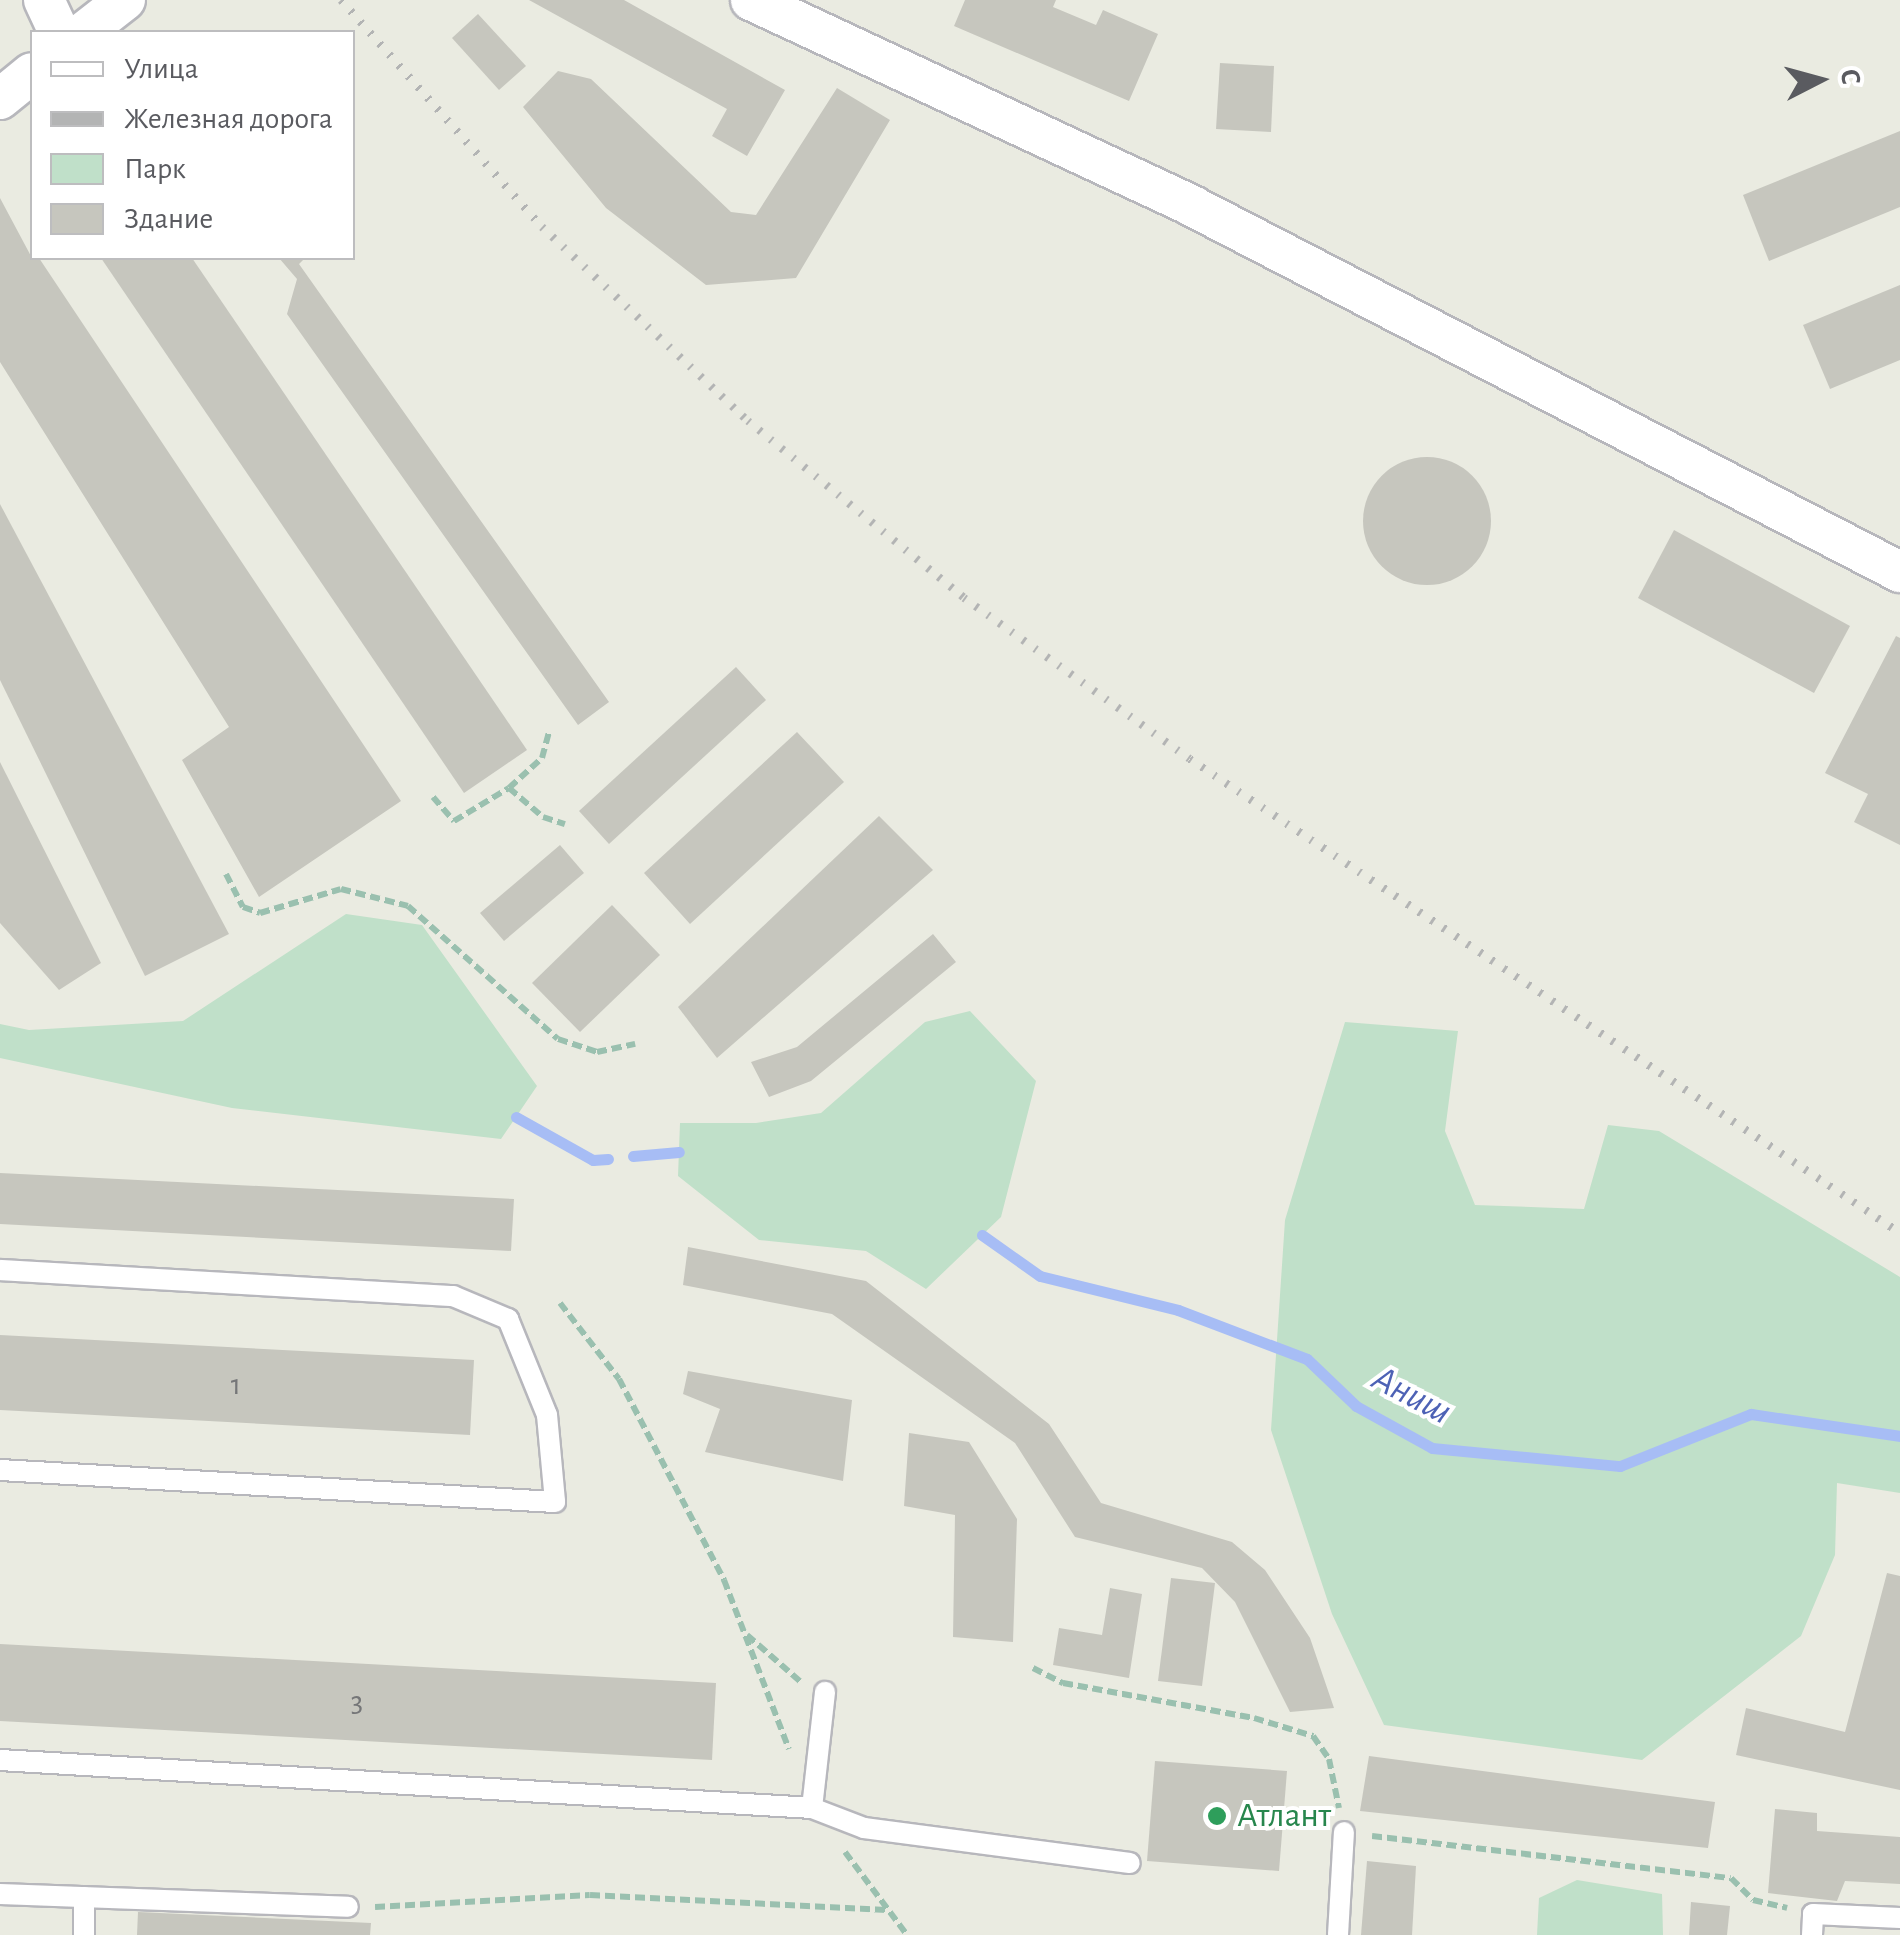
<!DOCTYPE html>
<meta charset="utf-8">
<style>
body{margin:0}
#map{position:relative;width:1900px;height:1935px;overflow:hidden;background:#eaebe1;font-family:"Alegreya Sans",sans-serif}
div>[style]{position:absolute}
.green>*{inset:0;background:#c0e0c9}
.stream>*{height:11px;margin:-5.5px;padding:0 5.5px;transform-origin:5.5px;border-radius:5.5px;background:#a7bdf5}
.building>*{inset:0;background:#c6c6be}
.round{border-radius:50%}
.path>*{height:6px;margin-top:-3px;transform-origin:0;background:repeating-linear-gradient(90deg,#9ac0af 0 10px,transparent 0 15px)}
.roads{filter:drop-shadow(2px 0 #b7b7bc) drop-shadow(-2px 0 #b7b7bc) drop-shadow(0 2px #b7b7bc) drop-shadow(0 -2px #b7b7bc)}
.service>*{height:20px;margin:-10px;padding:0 10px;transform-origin:10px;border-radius:10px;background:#fff}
.minor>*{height:40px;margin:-20px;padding:0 20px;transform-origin:20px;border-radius:20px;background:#fff}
.rail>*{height:8px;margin-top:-4px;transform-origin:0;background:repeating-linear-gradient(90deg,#b3b4b4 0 2.5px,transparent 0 14.5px)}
.dots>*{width:28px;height:28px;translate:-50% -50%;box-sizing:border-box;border:5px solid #fff;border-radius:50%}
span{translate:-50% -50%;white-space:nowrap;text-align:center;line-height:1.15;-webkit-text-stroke:8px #fff;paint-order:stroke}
.number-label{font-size:30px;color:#757678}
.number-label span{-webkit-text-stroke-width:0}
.leisure-label{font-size:35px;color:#27864d}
.left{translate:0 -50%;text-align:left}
.water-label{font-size:38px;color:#4d62b5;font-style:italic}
.legend{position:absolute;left:30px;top:30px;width:325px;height:230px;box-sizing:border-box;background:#fff;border:2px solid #bdbdbf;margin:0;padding:12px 18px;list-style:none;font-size:30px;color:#5a5b60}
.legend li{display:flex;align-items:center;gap:20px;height:50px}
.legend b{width:50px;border:2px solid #bdbdbf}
.north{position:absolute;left:1770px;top:30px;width:100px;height:100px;-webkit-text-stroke:8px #fff;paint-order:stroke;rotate:84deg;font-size:28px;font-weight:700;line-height:40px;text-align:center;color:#5a5b60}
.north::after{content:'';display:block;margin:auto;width:35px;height:45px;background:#5a5b60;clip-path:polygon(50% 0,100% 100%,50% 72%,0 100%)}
</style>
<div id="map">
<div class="green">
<i style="clip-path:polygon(346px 914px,422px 925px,537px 1086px,501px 1139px,232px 1108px,0 1058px,0 1024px,29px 1030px,183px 1021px)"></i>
<i style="clip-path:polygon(970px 1011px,1036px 1081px,1001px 1217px,926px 1289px,866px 1251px,759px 1240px,678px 1176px,680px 1123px,756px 1123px,821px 1113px,925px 1022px)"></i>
<i style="clip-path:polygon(1345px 1022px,1458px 1031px,1445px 1131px,1475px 1205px,1584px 1209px,1608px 1125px,1659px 1131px,1900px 1277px,1900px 1493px,1837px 1483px,1835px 1555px,1801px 1636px,1642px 1760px,1384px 1725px,1332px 1614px,1271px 1430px,1285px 1220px)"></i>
<i style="clip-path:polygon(1577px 1880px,1662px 1894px,1663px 1935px,1537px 1935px,1539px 1898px)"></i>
</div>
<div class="stream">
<i style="left:516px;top:1117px;width:88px;rotate:29.2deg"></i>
<i style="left:593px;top:1160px;width:15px;rotate:-4deg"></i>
<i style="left:633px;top:1156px;width:46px;rotate:-5deg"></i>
<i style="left:982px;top:1235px;width:71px;rotate:35.3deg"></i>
<i style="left:1040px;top:1276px;width:142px;rotate:13.8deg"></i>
<i style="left:1178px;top:1310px;width:138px;rotate:20.8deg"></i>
<i style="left:1307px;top:1359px;width:68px;rotate:43.8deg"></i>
<i style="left:1356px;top:1406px;width:87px;rotate:28.9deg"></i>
<i style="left:1432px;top:1448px;width:189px;rotate:5.5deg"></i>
<i style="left:1620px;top:1466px;width:141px;rotate:-21.7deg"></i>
<i style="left:1751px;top:1414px;width:151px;rotate:8.4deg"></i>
</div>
<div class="building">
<i style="clip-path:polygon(529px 0,624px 0,785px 90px,747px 156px,712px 136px,727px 109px)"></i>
<i style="clip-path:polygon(965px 0,1056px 0,1053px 7px,1096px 25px,1103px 10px,1158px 34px,1129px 101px,954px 26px)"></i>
<i style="clip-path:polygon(478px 14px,526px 66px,499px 90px,452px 38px)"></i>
<i style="clip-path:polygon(1220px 63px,1274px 66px,1271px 132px,1216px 129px)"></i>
<i style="clip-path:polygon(558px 71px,591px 79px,731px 212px,756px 215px,837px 88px,890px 120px,796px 278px,706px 285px,606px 208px,523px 107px)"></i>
<i style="clip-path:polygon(1900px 131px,1900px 207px,1769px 261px,1743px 195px)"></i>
<i style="clip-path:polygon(0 198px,32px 258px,39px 258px,401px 801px,259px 897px,182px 760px,229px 727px,0 362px)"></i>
<i style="clip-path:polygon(101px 258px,192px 258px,527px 750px,464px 793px)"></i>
<i style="clip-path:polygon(279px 258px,305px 258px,299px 264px,609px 702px,578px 725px,287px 314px,297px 279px)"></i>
<i style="clip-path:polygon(1900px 285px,1900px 360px,1830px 389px,1803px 325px)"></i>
<i class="round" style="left:1363px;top:457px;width:128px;height:128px"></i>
<i style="clip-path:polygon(0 504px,229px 934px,145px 976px,0 680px)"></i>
<i style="clip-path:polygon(1674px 530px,1850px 626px,1814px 693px,1638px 598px)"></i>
<i style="clip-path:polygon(1896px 636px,1900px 638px,1900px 845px,1854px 822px,1868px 794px,1825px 773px)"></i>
<i style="clip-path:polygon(736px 667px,766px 700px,609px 844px,579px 811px)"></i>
<i style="clip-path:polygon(797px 732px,844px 782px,690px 924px,644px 873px)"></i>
<i style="clip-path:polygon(0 762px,101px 963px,59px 990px,0 923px)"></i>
<i style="clip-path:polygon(879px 816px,933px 870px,717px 1058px,678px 1007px)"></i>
<i style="clip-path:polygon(560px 845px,584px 873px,504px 941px,480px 913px)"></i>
<i style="clip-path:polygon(612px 905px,660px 955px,580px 1032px,532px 983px)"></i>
<i style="clip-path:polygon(933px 934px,956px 962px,811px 1081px,769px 1097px,751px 1062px,797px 1047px)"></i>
<i style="clip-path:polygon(0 1173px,514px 1199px,511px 1251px,0 1224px)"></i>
<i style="clip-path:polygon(688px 1247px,866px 1281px,1049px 1424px,1101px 1503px,1232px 1542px,1265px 1570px,1310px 1638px,1334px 1708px,1290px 1712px,1235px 1602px,1202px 1568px,1075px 1537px,1015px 1443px,832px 1314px,683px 1285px)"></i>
<i style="clip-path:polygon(0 1335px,474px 1360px,470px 1435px,0 1410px)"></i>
<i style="clip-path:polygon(688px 1371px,852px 1400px,843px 1481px,705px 1452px,720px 1409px,683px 1394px)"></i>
<i style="clip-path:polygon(909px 1433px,969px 1442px,1017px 1519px,1013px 1642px,953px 1637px,955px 1515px,904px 1506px)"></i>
<i style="clip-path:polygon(1887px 1573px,1900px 1576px,1900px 1790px,1736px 1755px,1746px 1708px,1845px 1732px)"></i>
<i style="clip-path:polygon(1171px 1578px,1215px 1583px,1202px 1686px,1158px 1681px)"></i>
<i style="clip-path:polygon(1110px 1588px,1142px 1594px,1129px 1678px,1053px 1665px,1059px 1628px,1102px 1635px)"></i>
<i style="clip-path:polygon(0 1644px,716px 1683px,712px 1760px,0 1721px)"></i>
<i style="clip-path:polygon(1369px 1756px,1715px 1802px,1708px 1848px,1360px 1811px)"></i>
<i style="clip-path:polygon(1155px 1761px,1287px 1771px,1279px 1871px,1147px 1861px)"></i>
<i style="clip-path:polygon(1775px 1809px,1817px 1813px,1817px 1831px,1900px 1837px,1900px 1884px,1845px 1881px,1837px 1901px,1768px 1893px)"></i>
<i style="clip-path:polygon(1367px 1861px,1416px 1866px,1412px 1935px,1361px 1935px)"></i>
<i style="clip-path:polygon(1691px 1902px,1730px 1906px,1727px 1935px,1689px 1935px)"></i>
<i style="clip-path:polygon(138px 1912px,371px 1923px,370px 1935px,137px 1935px)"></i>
</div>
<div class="path">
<i style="left:509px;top:788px;width:45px;rotate:-42.3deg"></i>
<i style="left:542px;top:758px;width:28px;rotate:-75deg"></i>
<i style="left:433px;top:797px;width:32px;rotate:49deg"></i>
<i style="left:454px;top:821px;width:64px;rotate:-31deg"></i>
<i style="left:509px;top:788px;width:45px;rotate:40.5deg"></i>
<i style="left:543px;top:817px;width:23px;rotate:18deg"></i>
<i style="left:226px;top:874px;width:37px;rotate:63deg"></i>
<i style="left:243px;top:907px;width:18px;rotate:19deg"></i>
<i style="left:260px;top:913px;width:84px;rotate:-16.5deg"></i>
<i style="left:341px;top:889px;width:69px;rotate:14.2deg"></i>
<i style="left:408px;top:906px;width:200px;rotate:41.6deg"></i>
<i style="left:558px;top:1039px;width:41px;rotate:18.4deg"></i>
<i style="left:597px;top:1052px;width:39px;rotate:-12deg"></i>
<i style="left:560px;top:1303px;width:96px;rotate:52.2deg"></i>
<i style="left:619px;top:1379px;width:227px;rotate:62.4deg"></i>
<i style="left:724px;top:1580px;width:181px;rotate:69deg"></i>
<i style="left:747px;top:1635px;width:73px;rotate:41.1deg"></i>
<i style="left:1033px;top:1668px;width:34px;rotate:27deg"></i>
<i style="left:1063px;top:1683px;width:194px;rotate:10.4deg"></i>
<i style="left:1254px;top:1718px;width:62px;rotate:17deg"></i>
<i style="left:1313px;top:1736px;width:28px;rotate:55deg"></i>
<i style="left:1329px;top:1759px;width:50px;rotate:78.5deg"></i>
<i style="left:1372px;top:1836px;width:361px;rotate:6.7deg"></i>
<i style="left:1731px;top:1878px;width:31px;rotate:45deg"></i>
<i style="left:1753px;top:1900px;width:35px;rotate:13deg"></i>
<i style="left:845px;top:1852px;width:104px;rotate:53.2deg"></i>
<i style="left:375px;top:1907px;width:215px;rotate:-3.2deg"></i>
<i style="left:590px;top:1895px;width:297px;rotate:2.9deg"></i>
</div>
<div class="roads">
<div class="service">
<i style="left:0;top:1270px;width:454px;rotate:3.3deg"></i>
<i style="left:453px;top:1296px;width:60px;rotate:22.7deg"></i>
<i style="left:508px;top:1319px;width:104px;rotate:67.9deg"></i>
<i style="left:547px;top:1415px;width:87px;rotate:84.7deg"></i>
<i style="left:555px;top:1502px;width:556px;rotate:-176.7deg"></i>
<i style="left:0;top:1760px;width:813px;rotate:3.38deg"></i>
<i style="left:812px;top:1808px;width:56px;rotate:21deg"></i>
<i style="left:864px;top:1828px;width:268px;rotate:7.5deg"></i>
<i style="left:812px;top:1808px;width:117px;rotate:-83.6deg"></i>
<i style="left:0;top:1894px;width:348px;rotate:2.1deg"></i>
<i style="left:84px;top:1935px;width:38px;rotate:-90deg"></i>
<i style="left:1338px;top:1935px;width:103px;rotate:-86.7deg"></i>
<i style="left:1812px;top:1935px;width:21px;rotate:-87deg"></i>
<i style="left:1813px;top:1914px;width:87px;rotate:2.6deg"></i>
</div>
<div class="minor">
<i style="left:44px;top:0;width:35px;rotate:65deg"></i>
<i style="left:751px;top:0;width:487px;rotate:25deg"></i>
<i style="left:1192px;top:206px;width:797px;rotate:27.34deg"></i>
<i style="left:84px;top:32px;width:52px;rotate:-38deg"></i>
<i style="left:0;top:99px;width:41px;rotate:-39.1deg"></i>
</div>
</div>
<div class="rail">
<i style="left:341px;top:0;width:303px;rotate:48.5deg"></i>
<i style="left:542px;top:227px;width:283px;rotate:43.3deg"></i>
<i style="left:748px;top:421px;width:279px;rotate:39.3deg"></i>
<i style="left:964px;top:598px;width:277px;rotate:35.5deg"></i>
<i style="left:1190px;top:759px;width:854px;rotate:33.73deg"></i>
</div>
<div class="dots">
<i style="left:1217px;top:1816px;background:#2e9e5b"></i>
</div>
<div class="number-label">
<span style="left:236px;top:1385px">1</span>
<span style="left:357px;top:1702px">3</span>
</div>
<div class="leisure-label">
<span class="left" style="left:1237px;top:1816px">Атлант</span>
</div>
<div class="water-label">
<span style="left:1411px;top:1396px;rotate:28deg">Аниш</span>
</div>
<ul class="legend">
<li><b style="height:12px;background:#fff"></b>Улица</li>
<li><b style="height:12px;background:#b3b4b4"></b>Железная дорога</li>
<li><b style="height:28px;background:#c0e0c9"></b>Парк</li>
<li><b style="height:28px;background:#c6c6be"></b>Здание</li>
</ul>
<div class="north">С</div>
</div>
